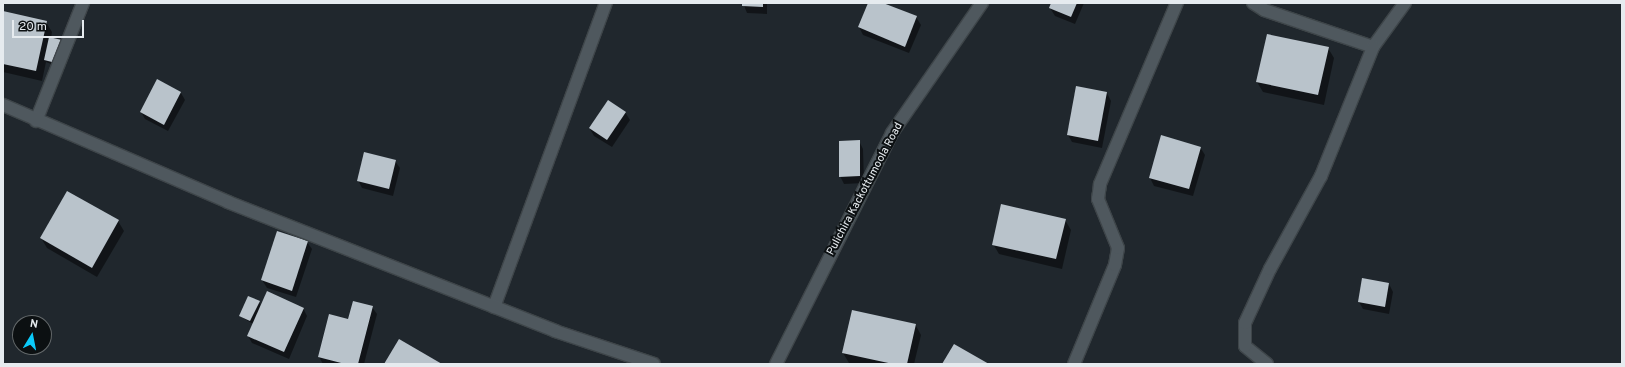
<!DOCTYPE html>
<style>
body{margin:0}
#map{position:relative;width:1625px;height:367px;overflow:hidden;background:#20272d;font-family:Overpass,sans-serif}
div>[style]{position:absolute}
.shadow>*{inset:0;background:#0007}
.building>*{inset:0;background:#b9c3cb}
.roads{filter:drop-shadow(1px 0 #3e4549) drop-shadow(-1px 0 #3e4549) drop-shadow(0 1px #3e4549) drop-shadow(0 -1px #3e4549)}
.street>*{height:12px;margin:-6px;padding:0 6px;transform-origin:6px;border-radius:6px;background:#4f585e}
.secondary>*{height:12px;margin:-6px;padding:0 6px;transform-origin:6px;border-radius:6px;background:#4f585e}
span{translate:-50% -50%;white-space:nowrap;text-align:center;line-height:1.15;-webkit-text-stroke:4px #0c1012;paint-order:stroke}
.street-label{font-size:11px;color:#e6ebef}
.frame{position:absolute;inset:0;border:4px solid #e6ebef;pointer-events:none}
.north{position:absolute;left:12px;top:315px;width:40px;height:40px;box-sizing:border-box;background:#0c1012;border:1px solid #63686a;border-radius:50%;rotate:10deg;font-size:11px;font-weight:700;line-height:16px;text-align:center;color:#e6ebef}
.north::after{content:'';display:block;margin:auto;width:14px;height:18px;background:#0bcafa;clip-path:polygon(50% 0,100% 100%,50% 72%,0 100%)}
.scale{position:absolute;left:12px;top:20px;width:72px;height:18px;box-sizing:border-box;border:2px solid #e6ebef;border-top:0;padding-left:5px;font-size:12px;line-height:14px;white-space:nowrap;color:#e6ebef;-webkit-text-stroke:3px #0c1012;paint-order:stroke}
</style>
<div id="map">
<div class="shadow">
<i style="clip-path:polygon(743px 3px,767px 3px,767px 14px,747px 13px)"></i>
<i style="clip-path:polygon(869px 3px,881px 3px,916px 17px,921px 25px,909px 53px,863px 35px,859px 27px)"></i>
<i style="clip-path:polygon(1052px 3px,1084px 3px,1075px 24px,1055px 16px,1050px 8px)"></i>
<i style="clip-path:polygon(3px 12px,46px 22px,52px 32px,51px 38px,62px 68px,46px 62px,42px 81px,3px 72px)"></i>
<i style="clip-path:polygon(1328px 48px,1334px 58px,1324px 105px,1263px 92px,1257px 82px)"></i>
<i style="clip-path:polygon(157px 81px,181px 93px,185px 100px,168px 131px,145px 119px,141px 112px)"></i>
<i style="clip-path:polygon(1107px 93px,1111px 101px,1102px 148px,1072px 142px,1068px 135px)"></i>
<i style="clip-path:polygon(625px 112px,630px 120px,612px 147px,594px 136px,590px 129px)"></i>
<i style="clip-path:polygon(859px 141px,863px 149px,864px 183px,844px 184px,840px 176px)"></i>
<i style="clip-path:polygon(1200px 147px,1205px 155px,1193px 196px,1154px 186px,1150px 178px)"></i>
<i style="clip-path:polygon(395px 161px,400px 168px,393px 196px,362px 188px,358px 180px)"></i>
<i style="clip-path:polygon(1065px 220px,1071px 230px,1062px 269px,999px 254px,993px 244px)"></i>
<i style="clip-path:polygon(118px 221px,124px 231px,97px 277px,47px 248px,41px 238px)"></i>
<i style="clip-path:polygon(307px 242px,312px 249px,296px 297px,267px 288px,262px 280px)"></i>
<i style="clip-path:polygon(1389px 284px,1393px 292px,1389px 314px,1363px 309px,1359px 302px)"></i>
<i style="clip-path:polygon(259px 302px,261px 306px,303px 308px,307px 316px,289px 359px,252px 343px,248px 336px,253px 324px,240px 316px)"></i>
<i style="clip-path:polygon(372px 307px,377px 314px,364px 364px,323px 364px,319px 357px,349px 320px)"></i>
<i style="clip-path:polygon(915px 324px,921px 335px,914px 364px,855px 364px,849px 363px,843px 353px)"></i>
</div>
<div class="building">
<i style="clip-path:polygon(742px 3px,763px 3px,763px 7px,742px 6px)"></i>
<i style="clip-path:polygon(868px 3px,883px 3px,917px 16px,905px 47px,858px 27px)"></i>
<i style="clip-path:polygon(1051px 3px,1077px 3px,1071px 17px,1049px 8px)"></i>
<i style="clip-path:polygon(3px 11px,47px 21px,36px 71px,3px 64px)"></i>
<i style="clip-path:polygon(1267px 34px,1329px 47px,1318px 95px,1256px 82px)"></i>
<i style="clip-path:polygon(49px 37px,66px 41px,60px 64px,44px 60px)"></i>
<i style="clip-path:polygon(157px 79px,181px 92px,164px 125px,140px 112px)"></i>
<i style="clip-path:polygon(1076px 86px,1107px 92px,1098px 141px,1067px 135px)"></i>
<i style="clip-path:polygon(608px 100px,626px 112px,607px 140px,589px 128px)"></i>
<i style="clip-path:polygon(1161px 135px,1201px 147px,1189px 189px,1149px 178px)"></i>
<i style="clip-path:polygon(860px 140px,860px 176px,839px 177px,839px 141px)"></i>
<i style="clip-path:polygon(364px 152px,396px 160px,389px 189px,357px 181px)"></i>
<i style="clip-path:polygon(67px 191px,119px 220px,92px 268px,40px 238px)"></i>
<i style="clip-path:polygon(1001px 204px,1066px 219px,1056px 259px,992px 245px)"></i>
<i style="clip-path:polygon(277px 231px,308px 241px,292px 291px,261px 280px)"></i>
<i style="clip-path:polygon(1362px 278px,1389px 283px,1385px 307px,1358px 302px)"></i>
<i style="clip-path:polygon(267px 291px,304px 308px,284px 352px,247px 336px)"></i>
<i style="clip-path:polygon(248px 296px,260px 301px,250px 321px,239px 316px)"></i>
<i style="clip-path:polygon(353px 301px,373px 306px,358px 364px,345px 364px,318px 357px,329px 314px,348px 319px)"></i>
<i style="clip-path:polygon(852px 310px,916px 324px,907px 364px,893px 364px,842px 353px)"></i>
<i style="clip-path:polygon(399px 339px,442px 364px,384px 364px)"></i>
<i style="clip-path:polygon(954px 344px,989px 364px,942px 364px)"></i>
</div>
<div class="roads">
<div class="street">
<i style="left:1253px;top:3px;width:13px;rotate:32deg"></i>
<i style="left:1264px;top:10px;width:115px;rotate:18.7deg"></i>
<i style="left:1373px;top:47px;width:54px;rotate:-54deg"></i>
<i style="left:36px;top:121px;width:127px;rotate:-68.3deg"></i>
<i style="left:494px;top:307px;width:324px;rotate:-69.8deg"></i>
<i style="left:1074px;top:364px;width:107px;rotate:-67.5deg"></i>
<i style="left:1115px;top:265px;width:17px;rotate:-80deg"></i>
<i style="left:1118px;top:248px;width:53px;rotate:-112.2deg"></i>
<i style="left:1098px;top:199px;width:15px;rotate:-82deg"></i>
<i style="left:1100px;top:184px;width:197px;rotate:-67deg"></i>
<i style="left:1267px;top:364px;width:28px;rotate:-141deg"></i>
<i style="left:1245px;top:346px;width:23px;rotate:-90deg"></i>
<i style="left:1245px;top:323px;width:60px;rotate:-65.2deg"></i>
<i style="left:1270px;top:269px;width:106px;rotate:-61.3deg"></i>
<i style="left:1321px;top:176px;width:139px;rotate:-68deg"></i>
</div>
<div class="secondary">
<i style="left:3px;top:105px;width:245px;rotate:23.3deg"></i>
<i style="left:228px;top:202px;width:352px;rotate:21.5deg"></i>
<i style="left:555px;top:331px;width:104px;rotate:18.4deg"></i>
<i style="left:776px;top:364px;width:258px;rotate:-63.3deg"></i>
<i style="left:892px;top:133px;width:158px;rotate:-55.3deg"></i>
</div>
</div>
<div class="street-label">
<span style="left:865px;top:189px;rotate:-62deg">Pulichira Kackottumoola Road</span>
</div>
<div class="frame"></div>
<div class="north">N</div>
<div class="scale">20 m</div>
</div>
